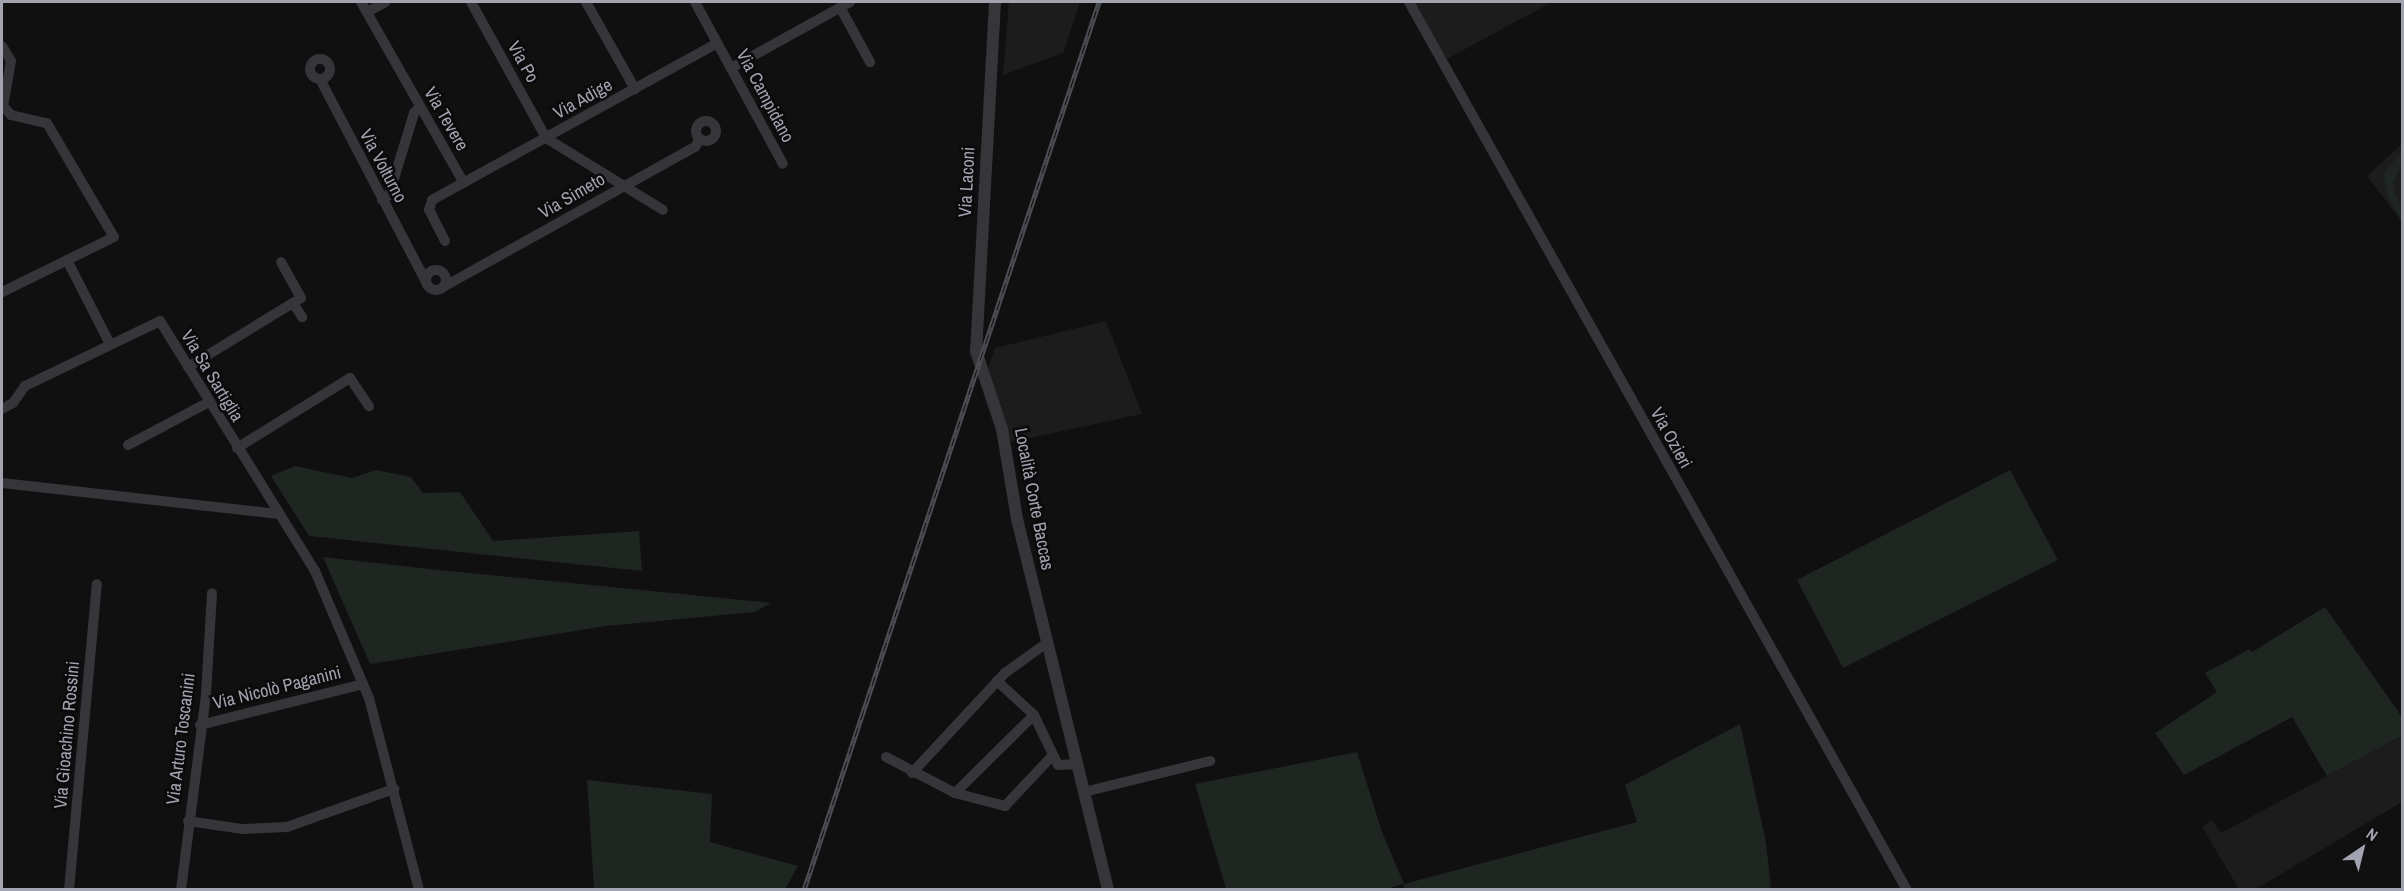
<!DOCTYPE html>
<meta charset="utf-8">
<style>
body{margin:0}
#map{position:relative;width:2404px;height:891px;overflow:hidden;background:#101011;font-family:"Archivo Narrow",sans-serif}
div>[style]{position:absolute}
.built>*{inset:0;background:#1c1c1d}
.green>*{inset:0;background:#1f2521}
.minor>*{height:10px;margin:-5px;padding:0 5px;transform-origin:5px;border-radius:5px;background:#36363a}
.minor>.ring{margin:-5px;padding:0;box-sizing:content-box;background:none;border:10px solid #36363a;border-radius:50%}
.tertiary>*{height:12px;margin:-6px;padding:0 6px;transform-origin:6px;border-radius:6px;background:#36363a}
.rail>*{height:5px;margin-top:-2.5px;transform-origin:0;background:repeating-linear-gradient(90deg,#0b0b0c 0 9px,#4d4e54 0 18px);box-sizing:border-box;border-block:2px solid #4d4e54}
span{translate:-50% -50%;white-space:nowrap;text-align:center;line-height:1.15;-webkit-text-stroke:5px #0b0b0c;paint-order:stroke}
.street-label{font-size:18px;color:#a2a3b0}
.frame{position:absolute;inset:0;border:3px solid #a2a3b0;pointer-events:none}
.north{position:absolute;left:2332px;top:819px;width:60px;height:60px;-webkit-text-stroke:4px #0b0b0c;paint-order:stroke;rotate:35deg;font-size:16px;font-weight:700;line-height:24px;text-align:center;color:#a2a3b0}
.north::after{content:'';display:block;margin:auto;width:21px;height:27px;background:#a2a3b0;clip-path:polygon(50% 0,100% 100%,50% 72%,0 100%)}
</style>
<div id="map">
<div class="built">
<i style="clip-path:polygon(1009px 2px,1080px 2px,1063px 53px,1003px 75px)"></i>
<i style="clip-path:polygon(1412px 2px,1552px 2px,1447px 59px)"></i>
<i style="clip-path:polygon(2402px 144px,2402px 222px,2367px 176px)"></i>
<i style="clip-path:polygon(1106px 321px,1142px 414px,1011px 442px,988px 368px,995px 348px)"></i>
<i style="clip-path:polygon(2402px 736px,2402px 802px,2256px 889px,2239px 889px,2202px 827px,2212px 820px,2221px 833px)"></i>
</div>
<div class="green">
<i style="clip-path:polygon(2402px 152px,2402px 164px,2393px 183px,2395px 196px,2402px 205px,2402px 220px,2388px 198px,2384px 179px,2385px 171px)"></i>
<i style="clip-path:polygon(295px 466px,352px 478px,376px 470px,411px 477px,423px 493px,460px 492px,493px 541px,639px 531px,642px 571px,309px 536px,271px 476px)"></i>
<i style="clip-path:polygon(2010px 470px,2058px 560px,1843px 668px,1797px 580px)"></i>
<i style="clip-path:polygon(323px 557px,430px 569px,771px 603px,755px 612px,606px 626px,370px 664px)"></i>
<i style="clip-path:polygon(2325px 607px,2402px 717px,2402px 736px,2327px 776px,2292px 717px,2184px 775px,2155px 733px,2217px 692px,2205px 673px,2250px 649px,2252px 652px)"></i>
<i style="clip-path:polygon(1740px 724px,1766px 842px,1771px 889px,1405px 890px,1403px 884px,1384px 890px,1226px 889px,1195px 784px,1357px 752px,1382px 832px,1404px 884px,1637px 822px,1625px 785px)"></i>
<i style="clip-path:polygon(587px 780px,712px 794px,710px 842px,798px 866px,785px 889px,594px 889px)"></i>
</div>
<div class="minor">
<i style="left:361px;top:2px;width:208px;rotate:60.4deg"></i>
<i style="left:471px;top:2px;width:155px;rotate:61.1deg"></i>
<i style="left:546px;top:138px;width:137px;rotate:31.6deg"></i>
<i style="left:586px;top:2px;width:100px;rotate:60.6deg"></i>
<i style="left:695px;top:2px;width:184px;rotate:61.5deg"></i>
<i style="left:1409px;top:2px;width:1018px;rotate:60.72deg"></i>
<i style="left:840px;top:7px;width:63px;rotate:61.4deg"></i>
<i style="left:367px;top:12px;width:21px;rotate:-28deg"></i>
<i style="left:2px;top:46px;width:17px;rotate:59deg"></i>
<i style="left:11px;top:61px;width:46px;rotate:100.1deg"></i>
<i style="left:3px;top:106px;width:12px;rotate:48deg"></i>
<i style="left:11px;top:115px;width:37px;rotate:13deg"></i>
<i style="left:47px;top:123px;width:132px;rotate:59.6deg"></i>
<i style="left:114px;top:237px;width:125px;rotate:153.8deg"></i>
<i class="ring" style="left:310px;top:59px;width:10px;height:10px"></i>
<i style="left:731px;top:68px;width:136px;rotate:-29deg"></i>
<i style="left:320px;top:79px;width:229px;rotate:62.4deg"></i>
<i class="ring" style="left:696px;top:121px;width:10px;height:10px"></i>
<i style="left:382px;top:200px;width:9px;rotate:-36deg"></i>
<i style="left:389px;top:195px;width:86px;rotate:-73deg"></i>
<i style="left:414px;top:113px;width:8px;rotate:-45deg"></i>
<i style="left:445px;top:241px;width:35px;rotate:-117deg"></i>
<i style="left:429px;top:210px;width:10px;rotate:-73deg"></i>
<i style="left:432px;top:200px;width:325px;rotate:-28.8deg"></i>
<i style="left:67px;top:260px;width:94px;rotate:62.9deg"></i>
<i class="ring" style="left:426px;top:270px;width:10px;height:10px"></i>
<i style="left:445px;top:286px;width:286px;rotate:-29.1deg"></i>
<i style="left:695px;top:147px;width:9px;rotate:-58deg"></i>
<i style="left:293px;top:303px;width:17px;rotate:57deg"></i>
<i style="left:188px;top:367px;width:132px;rotate:-31.4deg"></i>
<i style="left:301px;top:298px;width:41px;rotate:-119.1deg"></i>
<i style="left:2px;top:409px;width:13px;rotate:-29deg"></i>
<i style="left:13px;top:403px;width:21px;rotate:-55deg"></i>
<i style="left:25px;top:386px;width:150px;rotate:-25.7deg"></i>
<i style="left:160px;top:321px;width:294px;rotate:58.2deg"></i>
<i style="left:315px;top:571px;width:138px;rotate:67deg"></i>
<i style="left:369px;top:698px;width:198px;rotate:75.4deg"></i>
<i style="left:128px;top:445px;width:92px;rotate:-28deg"></i>
<i style="left:237px;top:448px;width:133px;rotate:-31.8deg"></i>
<i style="left:350px;top:378px;width:34px;rotate:56deg"></i>
<i style="left:2px;top:483px;width:277px;rotate:6.4deg"></i>
<i style="left:997px;top:681px;width:50px;rotate:42.6deg"></i>
<i style="left:1034px;top:715px;width:55px;rotate:64.4deg"></i>
<i style="left:1058px;top:765px;width:19px;rotate:-3deg"></i>
<i style="left:200px;top:725px;width:168px;rotate:-14.1deg"></i>
<i style="left:886px;top:757px;width:78px;rotate:27.6deg"></i>
<i style="left:955px;top:793px;width:52px;rotate:14.6deg"></i>
<i style="left:1005px;top:806px;width:70px;rotate:-46.7deg"></i>
<i style="left:912px;top:773px;width:137px;rotate:-47.1deg"></i>
<i style="left:1005px;top:673px;width:53px;rotate:-35.8deg"></i>
<i style="left:1084px;top:792px;width:130px;rotate:-13.8deg"></i>
<i style="left:955px;top:793px;width:111px;rotate:-44.6deg"></i>
<i style="left:188px;top:821px;width:56px;rotate:8.3deg"></i>
<i style="left:243px;top:829px;width:44px;rotate:-2.6deg"></i>
<i style="left:287px;top:827px;width:114px;rotate:-19.6deg"></i>
<i style="left:69px;top:890px;width:307px;rotate:-84.8deg"></i>
<i style="left:181px;top:890px;width:198px;rotate:-82.7deg"></i>
<i style="left:206px;top:694px;width:101px;rotate:-86.6deg"></i>
</div>
<div class="tertiary">
<i style="left:995px;top:2px;width:350px;rotate:93.1deg"></i>
<i style="left:976px;top:351px;width:82px;rotate:71.6deg"></i>
<i style="left:1002px;top:429px;width:91px;rotate:80.5deg"></i>
<i style="left:1017px;top:519px;width:382px;rotate:76.2deg"></i>
</div>
<div class="rail">
<i style="left:804px;top:890px;width:936px;rotate:-71.62deg"></i>
</div>
<div class="street-label">
<span style="left:523px;top:62px;rotate:61deg">Via Po</span>
<span style="left:765px;top:96px;rotate:62deg">Via Campidano</span>
<span style="left:583px;top:99px;rotate:-29deg">Via Adige</span>
<span style="left:446px;top:119px;rotate:60deg">Via Tevere</span>
<span style="left:383px;top:166px;rotate:62deg">Via Volturno</span>
<span style="left:967px;top:182px;rotate:-87deg">Via Laconi</span>
<span style="left:572px;top:196px;rotate:-30deg">Via Simeto</span>
<span style="left:212px;top:376px;rotate:59deg">Via Sa Sartiglia</span>
<span style="left:1671px;top:438px;rotate:61deg">Via Ozieri</span>
<span style="left:1034px;top:499px;rotate:79deg">Località Corte Baccas</span>
<span style="left:277px;top:688px;rotate:-14deg">Via Nicolò Paganini</span>
<span style="left:67px;top:735px;rotate:-85deg">Via Gioachino Rossini</span>
<span style="left:181px;top:739px;rotate:-83deg">Via Arturo Toscanini</span>
</div>
<div class="frame"></div>
<div class="north">N</div>
</div>
